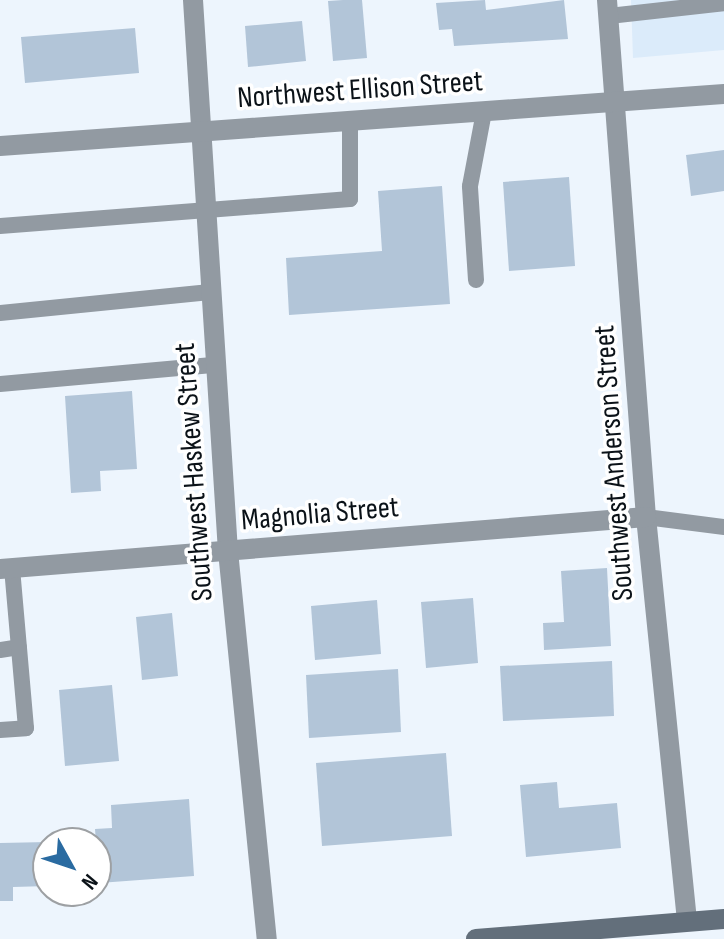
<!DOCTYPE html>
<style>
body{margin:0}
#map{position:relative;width:724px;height:939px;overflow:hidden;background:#edf5fd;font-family:"Sofia Sans Condensed",sans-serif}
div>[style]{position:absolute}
.built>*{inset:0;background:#dbebfa}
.building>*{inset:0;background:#b2c5d8}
.lane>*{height:16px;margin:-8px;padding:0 8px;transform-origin:8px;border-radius:8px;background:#929aa2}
.street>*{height:20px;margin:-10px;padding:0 10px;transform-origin:10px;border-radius:10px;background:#929aa2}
.secondary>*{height:20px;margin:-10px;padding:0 10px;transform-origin:10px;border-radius:10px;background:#636f7b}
span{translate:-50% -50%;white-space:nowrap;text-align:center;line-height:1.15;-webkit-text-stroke:7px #fff;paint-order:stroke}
.street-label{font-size:30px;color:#0b1218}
.north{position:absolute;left:32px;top:827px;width:80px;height:80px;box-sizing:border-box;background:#fff;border:2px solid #9da0a3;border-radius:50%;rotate:130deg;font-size:22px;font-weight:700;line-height:32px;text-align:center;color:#0b1218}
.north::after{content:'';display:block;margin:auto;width:28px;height:36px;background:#2a6ba1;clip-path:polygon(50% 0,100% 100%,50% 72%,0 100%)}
</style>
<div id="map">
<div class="built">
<i style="clip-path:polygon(631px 0,724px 0,724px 50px,633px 58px)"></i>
</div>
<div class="building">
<i style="clip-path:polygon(343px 0,362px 0,367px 58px,333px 61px,328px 1px)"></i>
<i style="clip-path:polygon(485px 0,486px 10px,564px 0,568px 39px,454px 46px,452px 29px,439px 30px,436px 3px)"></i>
<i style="clip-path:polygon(302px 21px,306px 61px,248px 67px,245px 26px)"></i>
<i style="clip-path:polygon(135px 28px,139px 73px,25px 83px,21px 37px)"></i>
<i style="clip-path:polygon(724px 150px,724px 191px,691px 196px,686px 155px)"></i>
<i style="clip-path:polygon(569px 177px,575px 266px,509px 271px,503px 182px)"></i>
<i style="clip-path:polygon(442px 186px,450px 304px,289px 315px,286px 258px,382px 251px,378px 191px)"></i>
<i style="clip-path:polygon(132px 391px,137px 469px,100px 471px,101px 491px,71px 493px,65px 396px)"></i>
<i style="clip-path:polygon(607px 568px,611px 646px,544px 650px,543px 623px,564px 622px,561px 571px)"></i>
<i style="clip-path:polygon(473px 598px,478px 663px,426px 668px,421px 602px)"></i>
<i style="clip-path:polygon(377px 600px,381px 654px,315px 660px,311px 606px)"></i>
<i style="clip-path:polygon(172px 613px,178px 676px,142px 680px,136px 617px)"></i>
<i style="clip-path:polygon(612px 661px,614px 716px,503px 721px,500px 666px)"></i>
<i style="clip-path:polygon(398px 669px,401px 732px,309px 738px,306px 675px)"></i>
<i style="clip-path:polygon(112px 685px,119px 761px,65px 766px,59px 690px)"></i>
<i style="clip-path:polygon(446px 753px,452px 836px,322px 846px,316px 763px)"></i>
<i style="clip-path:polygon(557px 782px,559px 808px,617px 803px,621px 848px,526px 857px,520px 785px)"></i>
<i style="clip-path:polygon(189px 799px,194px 876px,99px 883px,95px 829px,112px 828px,111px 805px)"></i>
<i style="clip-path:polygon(48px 842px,48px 886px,13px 887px,13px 901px,0 901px,0 843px)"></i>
</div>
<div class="lane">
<i style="left:609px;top:16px;width:116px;rotate:-6.4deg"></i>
<i style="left:0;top:226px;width:351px;rotate:-4.4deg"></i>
<i style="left:350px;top:199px;width:79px;rotate:-90deg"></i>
<i style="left:476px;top:280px;width:94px;rotate:-93.7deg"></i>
<i style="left:470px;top:186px;width:75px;rotate:-79.3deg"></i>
<i style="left:0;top:313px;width:211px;rotate:-5.7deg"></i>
<i style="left:0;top:384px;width:216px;rotate:-5.1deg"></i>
<i style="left:646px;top:517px;width:79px;rotate:7.3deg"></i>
<i style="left:0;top:650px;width:19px;rotate:-9deg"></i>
<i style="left:0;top:730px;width:26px;rotate:-4deg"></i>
<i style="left:26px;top:728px;width:161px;rotate:-95deg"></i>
</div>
<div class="street">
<i style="left:193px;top:0;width:552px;rotate:86.37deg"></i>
<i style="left:228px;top:551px;width:390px;rotate:84.3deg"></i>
<i style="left:607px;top:0;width:518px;rotate:85.69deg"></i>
<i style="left:646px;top:517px;width:406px;rotate:84.2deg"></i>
<i style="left:0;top:146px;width:726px;rotate:-4.11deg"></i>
<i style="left:0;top:569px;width:648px;rotate:-4.6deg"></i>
</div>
<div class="secondary">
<i style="left:476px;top:939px;width:249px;rotate:-4.6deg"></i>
</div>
<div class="street-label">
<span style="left:360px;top:90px;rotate:-4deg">Northwest Ellison Street</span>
<span style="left:614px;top:463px;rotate:-94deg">Southwest Anderson Street</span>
<span style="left:194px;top:472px;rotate:-94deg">Southwest Haskew Street</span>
<span style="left:320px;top:514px;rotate:-5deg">Magnolia Street</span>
</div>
<div class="north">N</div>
</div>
